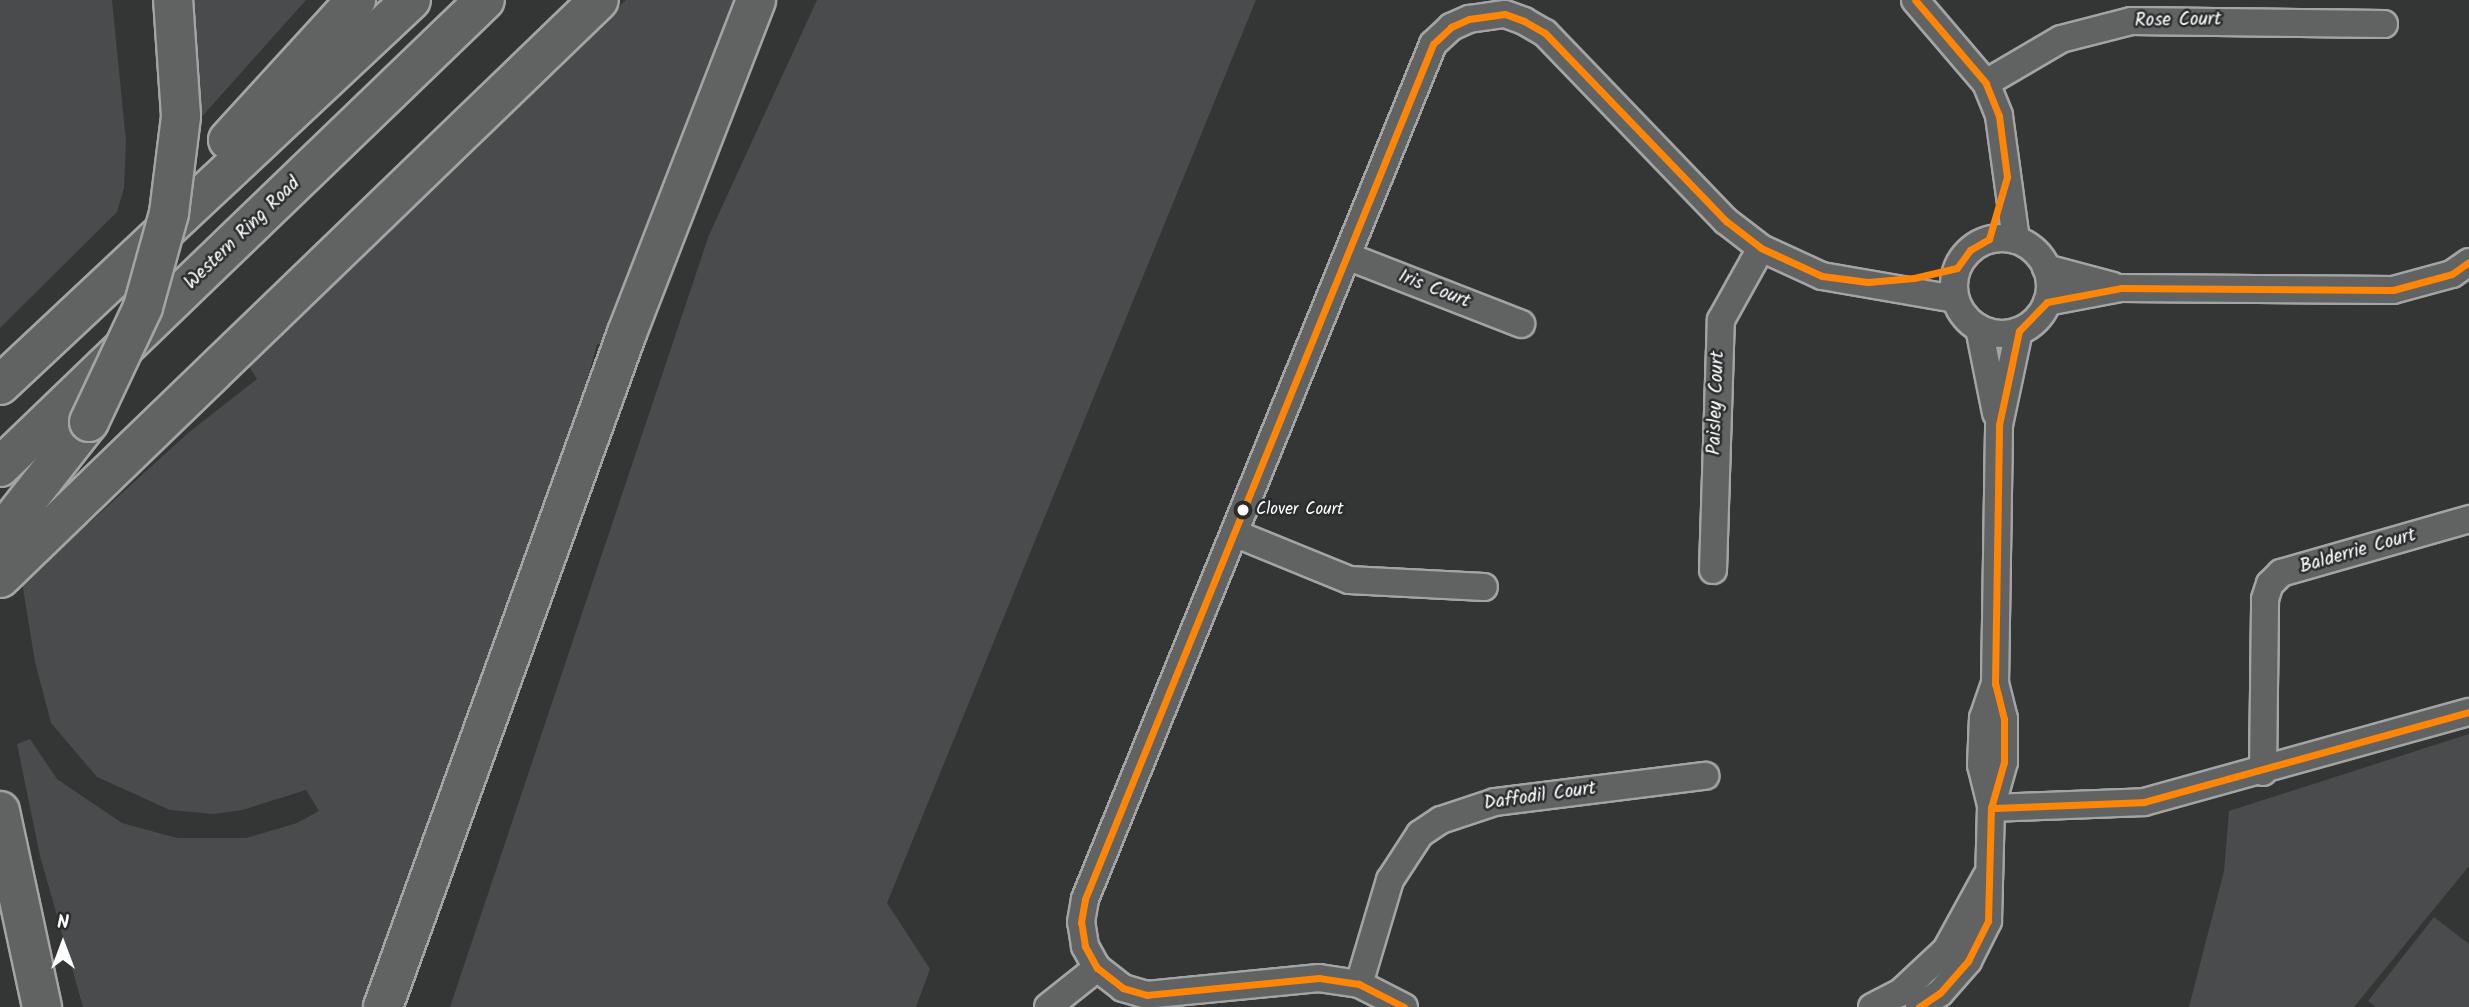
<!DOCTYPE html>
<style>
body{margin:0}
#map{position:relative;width:2469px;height:1007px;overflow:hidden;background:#343535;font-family:Kalam,sans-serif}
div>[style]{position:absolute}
.green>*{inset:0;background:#494b4c}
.roads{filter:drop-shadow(2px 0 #a4a4a4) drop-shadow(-2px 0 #a4a4a4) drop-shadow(0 2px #a4a4a4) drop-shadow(0 -2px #a4a4a4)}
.street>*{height:26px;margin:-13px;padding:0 13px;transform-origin:13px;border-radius:13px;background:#616262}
.street>.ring{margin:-13px;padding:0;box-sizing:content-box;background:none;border:26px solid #616262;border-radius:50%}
.highway>*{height:38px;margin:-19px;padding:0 19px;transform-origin:19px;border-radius:19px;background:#616262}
.bridges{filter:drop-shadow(2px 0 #a4a4a4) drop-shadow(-2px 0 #a4a4a4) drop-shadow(0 2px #a4a4a4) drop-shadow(0 -2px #a4a4a4)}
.highway-bridge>*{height:38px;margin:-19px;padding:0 19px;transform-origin:19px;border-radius:19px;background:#616262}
.bus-1>*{height:7px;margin:-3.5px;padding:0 3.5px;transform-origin:3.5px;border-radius:3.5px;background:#ff8506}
.dots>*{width:19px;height:19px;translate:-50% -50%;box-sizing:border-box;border:4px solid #2a2d2e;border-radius:50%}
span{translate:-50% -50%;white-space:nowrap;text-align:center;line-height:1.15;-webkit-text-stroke:5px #2a2d2e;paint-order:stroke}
.bus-label{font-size:17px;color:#fff}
.left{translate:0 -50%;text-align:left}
.street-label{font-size:19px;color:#fff}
.north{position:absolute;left:28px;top:909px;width:70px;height:70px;-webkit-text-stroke:5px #2a2d2e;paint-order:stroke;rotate:0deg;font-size:19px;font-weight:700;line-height:28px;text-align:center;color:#fff}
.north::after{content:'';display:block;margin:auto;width:24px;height:32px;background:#fff;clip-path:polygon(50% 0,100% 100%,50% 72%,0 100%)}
</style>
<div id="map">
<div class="green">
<i style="clip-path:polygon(0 0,112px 0,126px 141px,124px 188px,117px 212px,0 328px)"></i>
<i style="clip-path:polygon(190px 0,306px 0,198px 121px,195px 31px)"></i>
<i style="clip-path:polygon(626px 0,735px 0,674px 156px,611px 346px,597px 344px,566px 460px,364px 1007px,83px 1007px,40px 856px,17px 744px,30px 739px,57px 779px,122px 823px,177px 838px,246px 838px,297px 823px,319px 811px,306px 790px,242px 810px,214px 814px,170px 810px,97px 777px,51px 723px,35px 662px,22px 582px,85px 521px,88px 524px,188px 433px,257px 379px,246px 362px)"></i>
<i style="clip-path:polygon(817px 0,1256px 0,887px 903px,930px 969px,916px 1007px,450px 1007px,709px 235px)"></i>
<i style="clip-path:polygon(2469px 734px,2469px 866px,2354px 1007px,2189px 1007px,2224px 871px,2229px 811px)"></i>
<i style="clip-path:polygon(2434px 917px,2469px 944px,2469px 1007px,2376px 1007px,2368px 1001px)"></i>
</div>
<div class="roads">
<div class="street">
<i style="left:1915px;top:0;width:109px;rotate:49.5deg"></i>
<i style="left:1986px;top:83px;width:35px;rotate:68deg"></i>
<i style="left:1999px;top:116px;width:125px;rotate:82.2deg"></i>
<i style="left:1986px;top:83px;width:87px;rotate:-30.4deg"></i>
<i style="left:2061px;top:39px;width:72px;rotate:-14.4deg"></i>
<i style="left:2131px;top:21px;width:253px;rotate:0.7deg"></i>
<i class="ring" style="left:1954px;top:238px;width:70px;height:70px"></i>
<i style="left:1347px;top:256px;width:187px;rotate:21.3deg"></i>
<i style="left:2046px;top:268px;width:69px;rotate:15deg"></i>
<i style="left:2047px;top:302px;width:75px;rotate:-10.7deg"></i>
<i style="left:2121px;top:288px;width:272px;rotate:0.4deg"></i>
<i style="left:2393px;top:290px;width:61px;rotate:-15.2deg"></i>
<i style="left:2452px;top:274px;width:21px;rotate:-35deg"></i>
<i style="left:1979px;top:328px;width:87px;rotate:78.7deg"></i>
<i style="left:1234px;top:533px;width:124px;rotate:22.2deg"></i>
<i style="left:1349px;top:580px;width:135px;rotate:3deg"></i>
<i style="left:1713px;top:570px;width:250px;rotate:-88.2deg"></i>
<i style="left:1721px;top:320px;width:82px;rotate:-60.9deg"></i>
<i style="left:2263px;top:772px;width:173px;rotate:-89.3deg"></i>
<i style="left:2265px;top:599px;width:16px;rotate:-72deg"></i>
<i style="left:2270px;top:584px;width:16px;rotate:-45deg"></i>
<i style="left:2281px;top:573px;width:196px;rotate:-16deg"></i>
<i style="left:1991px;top:805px;width:41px;rotate:-104deg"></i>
<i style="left:1981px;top:765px;width:47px;rotate:-87.6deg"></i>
<i style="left:1983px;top:718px;width:36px;rotate:-71deg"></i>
<i style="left:1991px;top:808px;width:153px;rotate:-2.2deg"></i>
<i style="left:2144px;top:802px;width:337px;rotate:-15.5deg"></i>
<i style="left:1359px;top:984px;width:109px;rotate:-73.4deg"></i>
<i style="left:1390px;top:880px;width:55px;rotate:-56.9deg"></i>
<i style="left:1420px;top:834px;width:25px;rotate:-34deg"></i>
<i style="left:1441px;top:820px;width:57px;rotate:-18.4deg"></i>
<i style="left:1495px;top:802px;width:212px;rotate:-7.1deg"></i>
<i style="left:1048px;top:1007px;width:63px;rotate:-38.5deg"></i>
<i style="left:1404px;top:1007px;width:51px;rotate:-152.9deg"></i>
<i style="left:1359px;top:984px;width:40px;rotate:-171.5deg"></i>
<i style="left:1319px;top:978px;width:173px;rotate:174.4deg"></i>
<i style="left:1147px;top:995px;width:25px;rotate:-164deg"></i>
<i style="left:1123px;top:988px;width:33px;rotate:-142deg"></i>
<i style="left:1097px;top:968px;width:25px;rotate:-119deg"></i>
<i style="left:1085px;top:946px;width:24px;rotate:-99deg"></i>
<i style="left:1081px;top:922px;width:23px;rotate:-80deg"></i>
<i style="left:1085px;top:899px;width:923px;rotate:-67.85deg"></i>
<i style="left:1433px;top:44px;width:25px;rotate:-43deg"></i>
<i style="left:1451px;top:27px;width:20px;rotate:-24deg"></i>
<i style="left:1469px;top:19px;width:36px;rotate:-8deg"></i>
<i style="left:1505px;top:14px;width:20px;rotate:20deg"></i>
<i style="left:1524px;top:21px;width:24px;rotate:30deg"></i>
<i style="left:1545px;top:33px;width:261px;rotate:46.1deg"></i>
<i style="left:1726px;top:221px;width:44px;rotate:37.6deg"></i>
<i style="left:1761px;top:248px;width:67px;rotate:24.7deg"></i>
<i style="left:1822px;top:276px;width:135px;rotate:9.8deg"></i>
<i style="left:1872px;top:1007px;width:31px;rotate:-27deg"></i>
<i style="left:1900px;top:993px;width:63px;rotate:-43.1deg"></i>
<i style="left:1946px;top:950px;width:83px;rotate:-61.3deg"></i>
<i style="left:1919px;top:1007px;width:25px;rotate:-34deg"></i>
<i style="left:1940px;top:993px;width:43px;rotate:-48.8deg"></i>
<i style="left:1968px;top:961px;width:45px;rotate:-63.4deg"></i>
<i style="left:1988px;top:921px;width:113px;rotate:-88.5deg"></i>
<i style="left:1991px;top:808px;width:48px;rotate:-74.2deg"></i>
<i style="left:2004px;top:762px;width:43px;rotate:-90deg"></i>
<i style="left:2004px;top:719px;width:36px;rotate:-104deg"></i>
<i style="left:1995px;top:684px;width:259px;rotate:-89.1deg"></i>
<i style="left:1999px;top:425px;width:96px;rotate:-78deg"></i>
</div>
<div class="highway">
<i style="left:228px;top:140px;width:190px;rotate:-47.6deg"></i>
<i style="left:0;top:385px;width:563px;rotate:-43.13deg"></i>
<i style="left:0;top:467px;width:673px;rotate:-43.92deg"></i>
<i style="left:0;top:535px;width:144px;rotate:-51.8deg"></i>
<i style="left:0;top:578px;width:832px;rotate:-43.98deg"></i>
<i style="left:0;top:811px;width:200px;rotate:77.9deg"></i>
<i style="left:383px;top:1007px;width:717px;rotate:-70.1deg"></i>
<i style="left:627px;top:333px;width:357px;rotate:-68.8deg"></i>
</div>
</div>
<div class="bridges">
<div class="highway-bridge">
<i style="left:89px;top:422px;width:127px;rotate:-64.8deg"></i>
<i style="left:143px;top:307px;width:98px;rotate:-74.5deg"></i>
<i style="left:169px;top:213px;width:98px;rotate:-82.9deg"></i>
<i style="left:181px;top:116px;width:116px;rotate:-93.9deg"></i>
</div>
</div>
<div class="bus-1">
<i style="left:1991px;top:808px;width:153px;rotate:-2.2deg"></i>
<i style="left:2144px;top:802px;width:337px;rotate:-15.5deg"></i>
<i style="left:1404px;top:1007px;width:51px;rotate:-152.9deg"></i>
<i style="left:1359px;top:984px;width:40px;rotate:-171.5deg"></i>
<i style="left:1319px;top:978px;width:173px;rotate:174.4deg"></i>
<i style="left:1147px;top:995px;width:25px;rotate:-164deg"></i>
<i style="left:1123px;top:988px;width:33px;rotate:-142deg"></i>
<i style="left:1097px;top:968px;width:25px;rotate:-119deg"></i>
<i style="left:1085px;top:946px;width:24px;rotate:-99deg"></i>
<i style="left:1081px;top:922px;width:23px;rotate:-80deg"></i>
<i style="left:1085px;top:899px;width:923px;rotate:-67.85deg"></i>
<i style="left:1433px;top:44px;width:25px;rotate:-43deg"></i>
<i style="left:1451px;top:27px;width:20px;rotate:-24deg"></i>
<i style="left:1469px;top:19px;width:36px;rotate:-8deg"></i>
<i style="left:1505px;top:14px;width:20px;rotate:20deg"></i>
<i style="left:1524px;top:21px;width:24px;rotate:30deg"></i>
<i style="left:1545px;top:33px;width:261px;rotate:46.1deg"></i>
<i style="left:1726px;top:221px;width:44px;rotate:37.6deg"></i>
<i style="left:1761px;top:248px;width:67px;rotate:24.7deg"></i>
<i style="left:1822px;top:276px;width:46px;rotate:7.4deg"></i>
<i style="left:1868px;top:282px;width:46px;rotate:-5deg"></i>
<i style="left:1914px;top:278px;width:44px;rotate:-13.1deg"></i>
<i style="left:1957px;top:268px;width:22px;rotate:-54deg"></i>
<i style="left:1970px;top:250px;width:22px;rotate:-30deg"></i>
<i style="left:1989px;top:239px;width:65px;rotate:-73.8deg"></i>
<i style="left:2007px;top:177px;width:62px;rotate:-97.5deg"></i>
<i style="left:1999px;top:116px;width:35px;rotate:-112deg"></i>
<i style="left:1986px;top:83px;width:109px;rotate:-130.5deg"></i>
<i style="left:1919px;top:1007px;width:25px;rotate:-34deg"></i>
<i style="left:1940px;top:993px;width:43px;rotate:-48.8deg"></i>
<i style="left:1968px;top:961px;width:45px;rotate:-63.4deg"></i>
<i style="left:1988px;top:921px;width:113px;rotate:-88.5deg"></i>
<i style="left:1991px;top:808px;width:48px;rotate:-74.2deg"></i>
<i style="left:2004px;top:762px;width:43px;rotate:-90deg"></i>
<i style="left:2004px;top:719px;width:36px;rotate:-104deg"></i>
<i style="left:1995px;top:684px;width:259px;rotate:-89.1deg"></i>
<i style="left:1999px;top:425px;width:96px;rotate:-78deg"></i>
<i style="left:2019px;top:331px;width:40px;rotate:-46deg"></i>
<i style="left:2047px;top:302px;width:75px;rotate:-10.7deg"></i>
<i style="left:2121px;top:288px;width:272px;rotate:0.4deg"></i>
<i style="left:2393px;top:290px;width:61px;rotate:-15.2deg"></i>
<i style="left:2452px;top:274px;width:21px;rotate:-35deg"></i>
</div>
<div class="dots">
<i style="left:1243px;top:510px;background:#fff"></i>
</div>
<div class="bus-label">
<span class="left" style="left:1256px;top:510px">Clover Court</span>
</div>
<div class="street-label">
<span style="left:2178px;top:21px;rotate:-1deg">Rose Court</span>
<span style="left:243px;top:234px;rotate:-44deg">Western Ring Road</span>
<span style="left:1434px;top:290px;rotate:21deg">Iris Court</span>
<span style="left:1717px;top:403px;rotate:-88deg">Paisley Court</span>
<span style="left:2358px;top:552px;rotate:-16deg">Balderrie Court</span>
<span style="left:1540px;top:797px;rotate:-8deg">Daffodil Court</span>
</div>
<div class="north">N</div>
</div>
